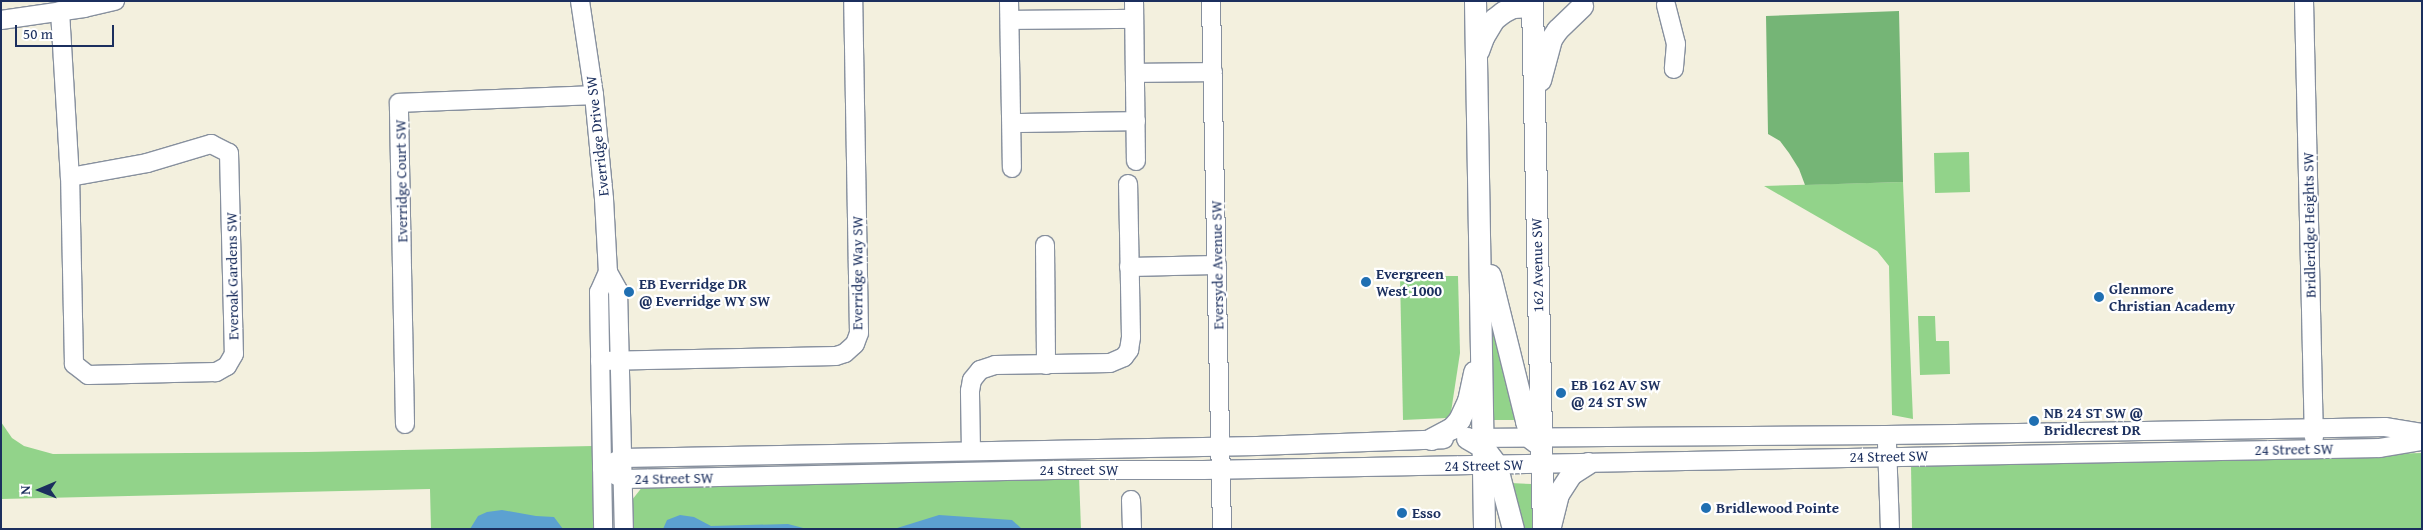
<!DOCTYPE html>
<style>
body{margin:0}
#map{position:relative;width:2423px;height:530px;overflow:hidden;background:#f3f0de;font-family:"Gentium Book Plus",serif}
div>[style]{position:absolute}
.green>*{inset:0;background:#92d38a}
.forest>*{inset:0;background:#75b576}
.water>*{inset:0;background:#5ca1d1}
.roads{filter:drop-shadow(1px 0 #87909e) drop-shadow(-1px 0 #87909e) drop-shadow(0 1px #87909e) drop-shadow(0 -1px #87909e)}
.minor>*{height:18px;margin:-9px;padding:0 9px;transform-origin:9px;border-radius:9px;background:#fff}
.major>*{height:21px;margin:-10.5px;padding:0 10.5px;transform-origin:10.5px;border-radius:10.5px;background:#fff}
.dots>*{width:14px;height:14px;translate:-50% -50%;box-sizing:border-box;border:2px solid #fff;border-radius:50%}
span{translate:-50% -50%;white-space:nowrap;text-align:center;line-height:1.15;-webkit-text-stroke:4.5px #fff;paint-order:stroke}
.street-label{font-size:15px;color:#1b2f5e}
.poi-label{font-size:15px;color:#1b2f5e;font-weight:700}
.left{translate:0 -50%;text-align:left}
.frame{position:absolute;inset:0;border:2px solid #1b2f5e;pointer-events:none}
.north{position:absolute;left:15px;top:465px;width:50px;height:50px;-webkit-text-stroke:4px #fff;paint-order:stroke;rotate:269deg;font-size:14px;font-weight:700;line-height:20px;text-align:center;color:#1b2f5e}
.north::after{content:'';display:block;margin:auto;width:18px;height:22px;background:#1b2f5e;clip-path:polygon(50% 0,100% 100%,50% 72%,0 100%)}
.scale{position:absolute;left:15px;top:25px;width:99px;height:22px;box-sizing:border-box;border:2px solid #1b2f5e;border-top:0;padding-left:6px;font-size:15px;line-height:18px;white-space:nowrap;color:#1b2f5e;-webkit-text-stroke:4px #fff;paint-order:stroke}
</style>
<div id="map">
<div class="green">
<i style="clip-path:polygon(1969px 152px,1970px 192px,1935px 193px,1934px 153px)"></i>
<i style="clip-path:polygon(1903px 182px,1913px 419px,1892px 415px,1889px 266px,1877px 251px,1764px 186px)"></i>
<i style="clip-path:polygon(1400px 276px,1458px 276px,1460px 353px,1451px 412px,1447px 418px,1403px 420px)"></i>
<i style="clip-path:polygon(1918px 316px,1935px 316px,1936px 341px,1949px 341px,1950px 374px,1920px 375px)"></i>
<i style="clip-path:polygon(1491px 334px,1496px 334px,1515px 420px,1492px 420px)"></i>
<i style="clip-path:polygon(1px 422px,12px 438px,24px 446px,53px 454px,308px 452px,593px 446px,595px 529px,431px 529px,430px 489px,1px 499px)"></i>
<i style="clip-path:polygon(2422px 453px,2422px 529px,1912px 529px,1911px 465px)"></i>
<i style="clip-path:polygon(1079px 476px,1081px 529px,634px 529px,632px 500px,643px 486px)"></i>
<i style="clip-path:polygon(1510px 483px,1532px 484px,1533px 529px,1519px 529px)"></i>
</div>
<div class="forest">
<i style="clip-path:polygon(1899px 11px,1903px 182px,1805px 185px,1799px 169px,1789px 153px,1780px 141px,1768px 134px,1766px 16px)"></i>
</div>
<div class="water">
<i style="clip-path:polygon(502px 510px,536px 516px,554px 517px,563px 529px,470px 529px,478px 516px,487px 512px)"></i>
<i style="clip-path:polygon(680px 515px,694px 517px,711px 526px,788px 524px,807px 529px,663px 529px,667px 520px)"></i>
<i style="clip-path:polygon(939px 515px,1012px 520px,1022px 529px,894px 529px)"></i>
</div>
<div class="roads">
<div class="minor">
<i style="left:580px;top:1px;width:95px;rotate:81.5deg"></i>
<i style="left:594px;top:95px;width:104px;rotate:84.5deg"></i>
<i style="left:604px;top:199px;width:73px;rotate:86.9deg"></i>
<i style="left:608px;top:272px;width:22px;rotate:114deg"></i>
<i style="left:599px;top:292px;width:237px;rotate:89deg"></i>
<i style="left:1009px;top:1px;width:167px;rotate:89deg"></i>
<i style="left:1134px;top:1px;width:160px;rotate:89.3deg"></i>
<i style="left:1211px;top:1px;width:528px;rotate:88.81deg"></i>
<i style="left:2304px;top:1px;width:437px;rotate:88.7deg"></i>
<i style="left:1666px;top:5px;width:40px;rotate:75.6deg"></i>
<i style="left:1676px;top:44px;width:25px;rotate:95deg"></i>
<i style="left:60px;top:11px;width:166px;rotate:86.6deg"></i>
<i style="left:1px;top:20px;width:84px;rotate:-8.2deg"></i>
<i style="left:84px;top:8px;width:32px;rotate:-13deg"></i>
<i style="left:1010px;top:20px;width:124px;rotate:-0.5deg"></i>
<i style="left:1135px;top:73px;width:78px;rotate:-0.7deg"></i>
<i style="left:1012px;top:123px;width:124px;rotate:-0.9deg"></i>
<i style="left:211px;top:144px;width:20px;rotate:27deg"></i>
<i style="left:229px;top:153px;width:201px;rotate:88.6deg"></i>
<i style="left:234px;top:354px;width:14px;rotate:120deg"></i>
<i style="left:227px;top:366px;width:13px;rotate:151deg"></i>
<i style="left:216px;top:372px;width:128px;rotate:178.7deg"></i>
<i style="left:88px;top:375px;width:18px;rotate:-142deg"></i>
<i style="left:74px;top:364px;width:187px;rotate:-91.2deg"></i>
<i style="left:70px;top:177px;width:78px;rotate:-10.3deg"></i>
<i style="left:147px;top:163px;width:67px;rotate:-16.5deg"></i>
<i style="left:1045px;top:245px;width:120px;rotate:89.5deg"></i>
<i style="left:1129px;top:267px;width:88px;rotate:-1.3deg"></i>
<i style="left:608px;top:272px;width:21px;rotate:61deg"></i>
<i style="left:618px;top:290px;width:239px;rotate:88.6deg"></i>
<i style="left:600px;top:361px;width:236px;rotate:-1.2deg"></i>
<i style="left:836px;top:356px;width:9px;rotate:-18deg"></i>
<i style="left:845px;top:353px;width:13px;rotate:-42deg"></i>
<i style="left:855px;top:344px;width:12px;rotate:-70deg"></i>
<i style="left:859px;top:333px;width:332px;rotate:-91deg"></i>
<i style="left:405px;top:424px;width:321px;rotate:-91.1deg"></i>
<i style="left:399px;top:103px;width:195px;rotate:-2.3deg"></i>
<i style="left:1470px;top:438px;width:416px;rotate:-0.4deg"></i>
<i style="left:1886px;top:435px;width:447px;rotate:-0.9deg"></i>
<i style="left:2333px;top:428px;width:52px;rotate:-1.1deg"></i>
<i style="left:2385px;top:427px;width:37px;rotate:9deg"></i>
<i style="left:1887px;top:444px;width:85px;rotate:88deg"></i>
<i style="left:971px;top:451px;width:60px;rotate:-91deg"></i>
<i style="left:970px;top:391px;width:11px;rotate:-80deg"></i>
<i style="left:972px;top:380px;width:13px;rotate:-51deg"></i>
<i style="left:980px;top:370px;width:16px;rotate:-18deg"></i>
<i style="left:995px;top:365px;width:115px;rotate:-1deg"></i>
<i style="left:1110px;top:363px;width:15px;rotate:-23deg"></i>
<i style="left:1124px;top:357px;width:9px;rotate:-54deg"></i>
<i style="left:1129px;top:350px;width:13px;rotate:-81deg"></i>
<i style="left:1131px;top:337px;width:153px;rotate:-91.1deg"></i>
<i style="left:602px;top:468px;width:24px;rotate:28deg"></i>
<i style="left:623px;top:479px;width:443px;rotate:-1.2deg"></i>
<i style="left:1066px;top:470px;width:137px"></i>
<i style="left:1203px;top:470px;width:1177px;rotate:-1.07deg"></i>
<i style="left:2380px;top:448px;width:43px;rotate:-9.5deg"></i>
<i style="left:602px;top:468px;width:22px;rotate:-27deg"></i>
<i style="left:622px;top:458px;width:635px;rotate:-1.08deg"></i>
<i style="left:1257px;top:446px;width:187px;rotate:-2.1deg"></i>
<i style="left:1131px;top:500px;width:29px;rotate:88deg"></i>
</div>
<div class="major">
<i style="left:1475px;top:1px;width:528px;rotate:89.02deg"></i>
<i style="left:1532px;top:1px;width:528px;rotate:88.81deg"></i>
<i style="left:1478px;top:51px;width:15px;rotate:-70deg"></i>
<i style="left:1483px;top:37px;width:21px;rotate:-59deg"></i>
<i style="left:1494px;top:19px;width:11px;rotate:-38deg"></i>
<i style="left:1503px;top:12px;width:11px;rotate:-27deg"></i>
<i style="left:1513px;top:7px;width:19px;rotate:-3deg"></i>
<i style="left:1540px;top:80px;width:42px;rotate:-75deg"></i>
<i style="left:1551px;top:39px;width:11px;rotate:-56deg"></i>
<i style="left:1557px;top:30px;width:35px;rotate:-44deg"></i>
<i style="left:1490px;top:275px;width:150px;rotate:76.1deg"></i>
<i style="left:1526px;top:421px;width:18px;rotate:74deg"></i>
<i style="left:1531px;top:438px;width:6px;rotate:39deg"></i>
<i style="left:1467px;top:438px;width:20px;rotate:30deg"></i>
<i style="left:1484px;top:448px;width:20px;rotate:53deg"></i>
<i style="left:1496px;top:464px;width:67px;rotate:75.3deg"></i>
<i style="left:1431px;top:439px;width:24px;rotate:-28deg"></i>
<i style="left:1452px;top:428px;width:11px;rotate:-49deg"></i>
<i style="left:1459px;top:420px;width:21px;rotate:-65deg"></i>
<i style="left:1468px;top:401px;width:30px;rotate:-78deg"></i>
<i style="left:1550px;top:526px;width:33px;rotate:-76deg"></i>
<i style="left:1558px;top:494px;width:24px;rotate:-57deg"></i>
<i style="left:1571px;top:474px;width:20px;rotate:-33deg"></i>
</div>
</div>
<div class="dots">
<i style="left:1366px;top:282px;background:#1f6fb2"></i>
<i style="left:629px;top:292px;background:#1f6fb2"></i>
<i style="left:2099px;top:297px;background:#1f6fb2"></i>
<i style="left:1561px;top:393px;background:#1f6fb2"></i>
<i style="left:2034px;top:421px;background:#1f6fb2"></i>
<i style="left:1706px;top:508px;background:#1f6fb2"></i>
<i style="left:1402px;top:513px;background:#1f6fb2"></i>
</div>
<div class="street-label">
<span style="left:597px;top:136px;rotate:-96deg">Everridge Drive SW</span>
<span style="left:401px;top:181px;rotate:-91deg">Everridge Court SW</span>
<span style="left:2309px;top:225px;rotate:-91deg">Bridleridge Heights SW</span>
<span style="left:1217px;top:265px;rotate:-91deg">Eversyde Avenue SW</span>
<span style="left:1537px;top:265px;rotate:-91deg">162 Avenue SW</span>
<span style="left:857px;top:273px;rotate:-90deg">Everridge Way SW</span>
<span style="left:232px;top:276px;rotate:-91deg">Everoak Gardens SW</span>
<span style="left:2294px;top:449px;rotate:-1deg">24 Street SW</span>
<span style="left:1889px;top:456px;rotate:-1deg">24 Street SW</span>
<span style="left:1484px;top:465px;rotate:-1deg">24 Street SW</span>
<span style="left:1079px;top:470px">24 Street SW</span>
<span style="left:674px;top:478px;rotate:-1deg">24 Street SW</span>
</div>
<div class="poi-label">
<span class="left" style="left:1376px;top:282px">Evergreen<br>West 1000</span>
<span class="left" style="left:639px;top:292px">EB Everridge DR<br>@ Everridge WY SW</span>
<span class="left" style="left:2109px;top:297px">Glenmore<br>Christian Academy</span>
<span class="left" style="left:1571px;top:393px">EB 162 AV SW<br>@ 24 ST SW</span>
<span class="left" style="left:2044px;top:421px">NB 24 ST SW @<br>Bridlecrest DR</span>
<span class="left" style="left:1716px;top:508px">Bridlewood Pointe</span>
<span class="left" style="left:1412px;top:513px">Esso</span>
</div>
<div class="frame"></div>
<div class="north">N</div>
<div class="scale">50 m</div>
</div>
